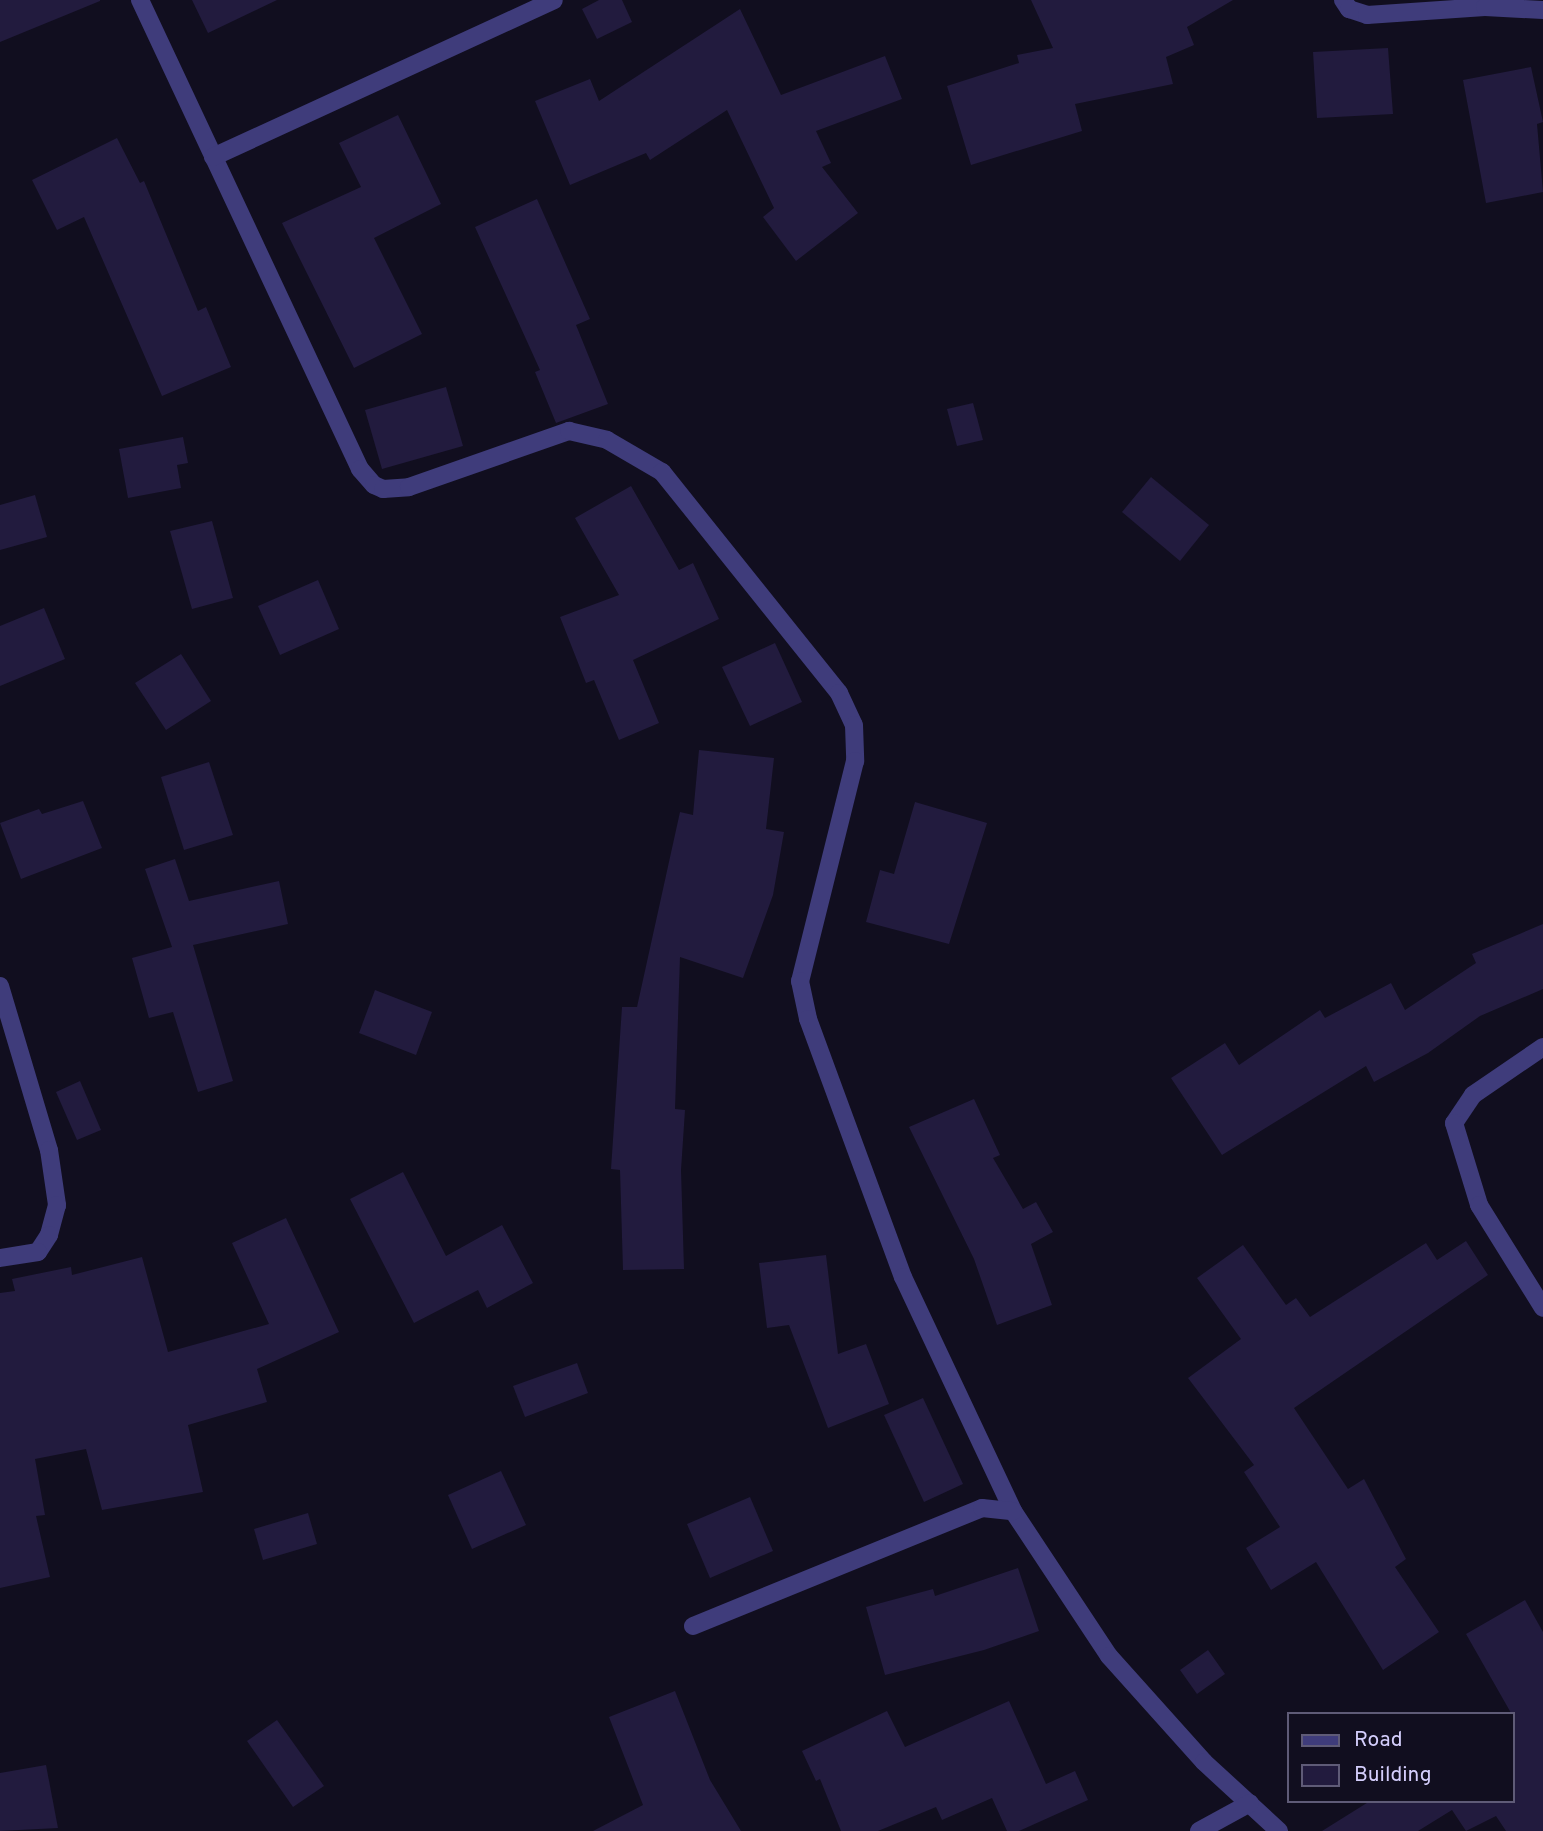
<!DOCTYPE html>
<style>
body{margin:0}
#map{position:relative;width:1543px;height:1831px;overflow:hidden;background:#110e1f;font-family:Overpass,sans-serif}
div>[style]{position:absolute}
.building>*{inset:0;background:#221b3e}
.minor>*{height:18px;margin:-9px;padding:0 9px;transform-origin:9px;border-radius:9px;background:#3f3c7b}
span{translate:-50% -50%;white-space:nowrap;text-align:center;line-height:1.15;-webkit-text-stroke:5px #110e1f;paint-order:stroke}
.legend{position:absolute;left:1287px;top:1712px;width:228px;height:91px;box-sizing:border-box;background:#110e1f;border:2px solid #5f5b77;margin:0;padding:9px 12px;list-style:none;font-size:21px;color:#d4cefc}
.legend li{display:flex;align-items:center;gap:14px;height:35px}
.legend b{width:35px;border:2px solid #5f5b77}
</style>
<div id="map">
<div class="building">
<i style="clip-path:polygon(0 0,100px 0,100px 1px,0 42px)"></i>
<i style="clip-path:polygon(192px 0,277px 0,208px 33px)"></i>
<i style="clip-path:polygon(599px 0,622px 0,632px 22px,597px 39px,582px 9px)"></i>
<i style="clip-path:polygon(1031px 0,1233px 0,1187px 27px,1194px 45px,1166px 57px,1173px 84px,1075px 104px,1082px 131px,971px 165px,947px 86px,1019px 63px,1017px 55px,1053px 48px)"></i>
<i style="clip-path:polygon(740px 9px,781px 95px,885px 56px,902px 99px,816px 131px,831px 163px,822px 167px,858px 213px,796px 261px,763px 217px,774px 208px,727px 110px,650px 160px,646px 153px,570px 185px,535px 101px,590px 79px,599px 101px)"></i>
<i style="clip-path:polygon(1388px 48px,1393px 114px,1317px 118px,1313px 52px)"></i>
<i style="clip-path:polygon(1531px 67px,1543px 122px,1537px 124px,1543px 192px,1486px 203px,1463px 80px)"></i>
<i style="clip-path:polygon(398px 115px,441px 204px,374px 238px,422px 334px,354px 368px,282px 223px,361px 187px,339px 143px)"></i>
<i style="clip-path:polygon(117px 138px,140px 183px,144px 181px,198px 311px,206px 307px,231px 367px,162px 396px,84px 217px,57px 230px,32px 180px)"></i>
<i style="clip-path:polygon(537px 199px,590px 319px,576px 325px,608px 404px,556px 423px,535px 372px,540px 370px,475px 227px)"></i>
<i style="clip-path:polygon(446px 387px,463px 446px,382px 469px,365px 410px)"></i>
<i style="clip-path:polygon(973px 403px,983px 440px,957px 446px,947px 409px)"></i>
<i style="clip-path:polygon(183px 437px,188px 463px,177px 465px,181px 488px,128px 498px,119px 449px)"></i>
<i style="clip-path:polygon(1151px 477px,1209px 525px,1180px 561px,1122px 512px)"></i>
<i style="clip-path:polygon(631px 486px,679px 570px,693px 563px,719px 619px,633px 660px,659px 723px,619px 740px,594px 680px,586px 683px,560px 617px,619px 595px,575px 518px)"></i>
<i style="clip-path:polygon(35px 495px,47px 537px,0 550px,0 505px)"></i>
<i style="clip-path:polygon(212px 521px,233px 598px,192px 609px,170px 531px)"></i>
<i style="clip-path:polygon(318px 580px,339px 629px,280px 655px,258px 606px)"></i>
<i style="clip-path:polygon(44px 608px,65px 659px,0 686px,0 626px)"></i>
<i style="clip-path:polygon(775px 643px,802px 702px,750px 726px,722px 667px)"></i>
<i style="clip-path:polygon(181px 654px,211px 701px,166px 730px,135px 683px)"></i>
<i style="clip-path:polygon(699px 750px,774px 758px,766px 829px,784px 832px,773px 895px,743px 978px,680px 957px,675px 1109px,685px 1110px,681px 1170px,684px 1269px,623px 1270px,620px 1170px,611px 1169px,622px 1007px,637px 1007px,680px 812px,693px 815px)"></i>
<i style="clip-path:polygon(209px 762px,233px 835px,184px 850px,161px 777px)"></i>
<i style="clip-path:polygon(83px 801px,102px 848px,21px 879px,0 823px,39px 809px,42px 814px)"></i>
<i style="clip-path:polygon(915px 802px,987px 823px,949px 944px,866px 922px,880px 870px,894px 874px)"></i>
<i style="clip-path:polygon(175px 859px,189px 901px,279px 881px,288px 924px,193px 945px,233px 1081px,198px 1092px,173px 1012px,149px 1018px,132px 958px,172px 947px,145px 869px)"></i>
<i style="clip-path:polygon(1543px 924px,1543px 989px,1480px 1016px,1428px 1053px,1374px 1082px,1366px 1066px,1222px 1155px,1171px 1078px,1225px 1043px,1239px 1065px,1320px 1010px,1325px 1018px,1391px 983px,1405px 1010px,1476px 963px,1472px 954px)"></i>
<i style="clip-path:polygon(375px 990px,432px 1012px,416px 1055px,359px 1033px)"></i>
<i style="clip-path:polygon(80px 1081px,101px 1130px,77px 1140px,56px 1092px)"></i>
<i style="clip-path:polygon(974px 1099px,1000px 1155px,993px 1158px,1023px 1209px,1036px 1202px,1053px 1232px,1031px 1244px,1052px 1305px,997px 1325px,974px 1259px,909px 1127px)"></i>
<i style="clip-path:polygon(403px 1172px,446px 1256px,502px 1225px,533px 1283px,487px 1308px,478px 1290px,414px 1323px,350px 1199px)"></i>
<i style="clip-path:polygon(286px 1218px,339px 1332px,257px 1369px,267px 1402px,188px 1425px,203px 1492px,102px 1510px,86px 1449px,35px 1459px,45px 1515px,36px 1516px,50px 1577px,0 1588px,0 1293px,15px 1291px,12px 1279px,71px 1267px,72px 1275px,142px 1257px,168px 1352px,269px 1324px,232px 1243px)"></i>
<i style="clip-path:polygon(1466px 1241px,1488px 1275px,1294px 1408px,1348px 1489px,1364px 1479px,1406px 1559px,1395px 1567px,1439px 1632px,1383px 1670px,1316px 1562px,1271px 1590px,1246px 1548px,1280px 1527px,1244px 1472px,1254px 1465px,1188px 1378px,1241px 1339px,1197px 1278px,1243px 1245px,1286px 1305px,1296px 1298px,1310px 1317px,1426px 1243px,1437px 1260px)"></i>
<i style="clip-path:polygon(826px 1255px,838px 1354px,866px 1344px,889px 1404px,828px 1428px,789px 1325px,767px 1328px,759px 1263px)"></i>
<i style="clip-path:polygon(577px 1363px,588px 1393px,525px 1417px,513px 1386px)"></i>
<i style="clip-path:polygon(923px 1398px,963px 1484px,924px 1502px,884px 1415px)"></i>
<i style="clip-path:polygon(501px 1471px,526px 1525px,472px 1549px,448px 1495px)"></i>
<i style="clip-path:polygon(750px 1497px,773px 1551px,710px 1578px,687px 1524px)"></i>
<i style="clip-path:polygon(308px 1513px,317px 1544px,263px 1560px,254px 1529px)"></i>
<i style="clip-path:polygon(1018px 1568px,1039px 1631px,984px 1650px,885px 1675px,866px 1607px,933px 1589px,935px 1596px)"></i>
<i style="clip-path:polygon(1525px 1600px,1543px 1632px,1543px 1831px,1506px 1831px,1496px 1816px,1466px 1831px,1452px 1810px,1418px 1831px,1322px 1831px,1370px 1801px,1513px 1801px,1515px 1720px,1466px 1634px)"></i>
<i style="clip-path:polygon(1208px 1650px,1225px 1674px,1197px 1694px,1180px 1670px)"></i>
<i style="clip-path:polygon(675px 1691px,710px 1780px,741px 1831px,593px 1831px,643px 1805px,609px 1717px)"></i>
<i style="clip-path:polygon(1009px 1701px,1046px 1784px,1075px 1771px,1088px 1800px,1019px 1831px,1007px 1831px,992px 1798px,942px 1820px,936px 1807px,878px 1831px,841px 1831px,820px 1779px,816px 1781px,802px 1751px,887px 1711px,905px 1747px)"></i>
<i style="clip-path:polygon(277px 1720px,324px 1786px,293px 1807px,247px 1741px)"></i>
<i style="clip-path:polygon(46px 1765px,58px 1828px,0 1831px,0 1773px)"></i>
</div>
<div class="minor">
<i style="left:140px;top:0;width:518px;rotate:64.87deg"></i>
<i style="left:360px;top:469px;width:21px;rotate:49deg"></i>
<i style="left:374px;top:485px;width:10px;rotate:24deg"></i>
<i style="left:383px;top:489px;width:26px;rotate:-4deg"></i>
<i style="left:409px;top:487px;width:170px;rotate:-19.3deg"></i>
<i style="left:569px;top:431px;width:39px;rotate:13deg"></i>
<i style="left:607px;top:440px;width:64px;rotate:30.2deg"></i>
<i style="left:662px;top:472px;width:283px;rotate:51.3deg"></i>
<i style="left:839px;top:693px;width:35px;rotate:65deg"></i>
<i style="left:854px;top:725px;width:36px;rotate:88deg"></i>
<i style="left:855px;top:761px;width:227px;rotate:104deg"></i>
<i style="left:800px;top:981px;width:39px;rotate:78deg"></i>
<i style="left:808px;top:1019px;width:275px;rotate:69.8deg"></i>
<i style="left:903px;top:1277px;width:259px;rotate:64.8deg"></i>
<i style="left:1013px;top:1511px;width:174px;rotate:56.5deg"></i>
<i style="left:1109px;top:1656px;width:142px;rotate:48.1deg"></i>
<i style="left:1204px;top:1762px;width:102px;rotate:42.6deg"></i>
<i style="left:1343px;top:0;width:11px;rotate:56deg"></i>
<i style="left:1349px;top:9px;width:19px;rotate:18deg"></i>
<i style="left:1367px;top:15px;width:118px;rotate:-3.9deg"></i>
<i style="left:1485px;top:7px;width:58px;rotate:3deg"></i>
<i style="left:213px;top:157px;width:375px;rotate:-24.7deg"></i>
<i style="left:0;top:986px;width:171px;rotate:73.4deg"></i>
<i style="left:49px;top:1150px;width:56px;rotate:81.7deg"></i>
<i style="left:57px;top:1205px;width:31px;rotate:105deg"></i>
<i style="left:49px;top:1235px;width:20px;rotate:123deg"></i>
<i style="left:38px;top:1252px;width:38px;rotate:171deg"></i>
<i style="left:1543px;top:1047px;width:85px;rotate:145.6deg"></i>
<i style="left:1473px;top:1095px;width:34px;rotate:124deg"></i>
<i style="left:1454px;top:1123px;width:86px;rotate:73deg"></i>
<i style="left:1479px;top:1205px;width:121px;rotate:58.1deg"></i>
<i style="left:693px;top:1626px;width:312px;rotate:-22.2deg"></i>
<i style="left:982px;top:1508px;width:31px;rotate:6deg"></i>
<i style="left:1199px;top:1831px;width:58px;rotate:-28.8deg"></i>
</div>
<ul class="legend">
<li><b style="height:9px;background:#3f3c7b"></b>Road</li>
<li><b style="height:19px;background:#221b3e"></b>Building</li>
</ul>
</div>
